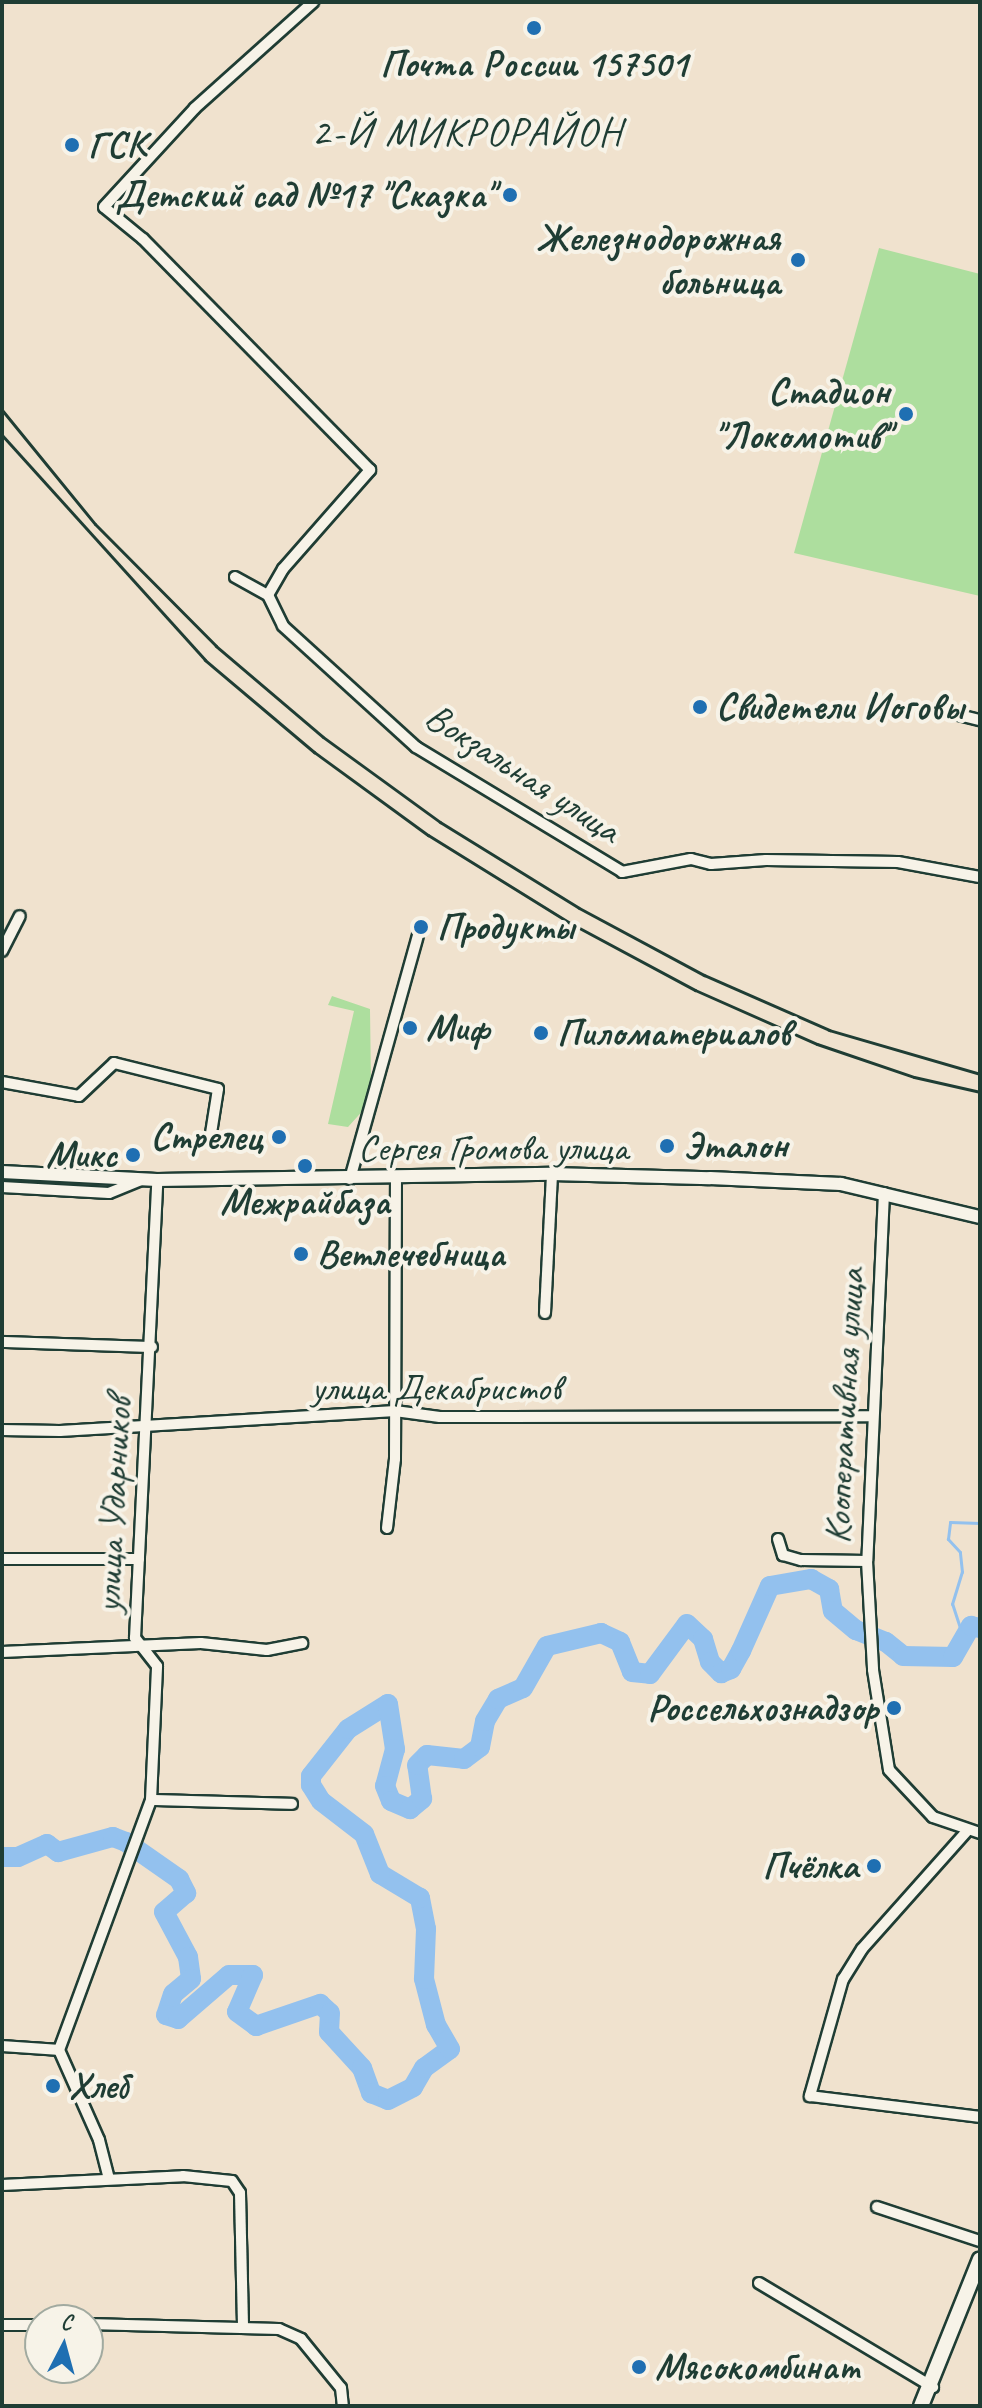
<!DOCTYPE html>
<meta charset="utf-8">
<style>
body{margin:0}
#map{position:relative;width:982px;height:2408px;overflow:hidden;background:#f0e2ce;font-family:Caveat,sans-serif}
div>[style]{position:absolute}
.green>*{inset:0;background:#adde9e}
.stream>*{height:3px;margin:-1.5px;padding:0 1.5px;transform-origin:1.5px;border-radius:1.5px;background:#93c1ee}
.river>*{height:20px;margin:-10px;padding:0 10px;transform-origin:10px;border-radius:10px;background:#93c1ee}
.roads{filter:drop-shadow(2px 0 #1f3d34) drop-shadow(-2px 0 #1f3d34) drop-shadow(0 2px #1f3d34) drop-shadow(0 -2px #1f3d34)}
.minor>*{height:10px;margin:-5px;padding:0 5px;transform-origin:5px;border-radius:5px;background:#f7f3e8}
.tertiary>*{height:12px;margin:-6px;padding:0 6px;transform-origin:6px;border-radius:6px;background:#f7f3e8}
.secondary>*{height:14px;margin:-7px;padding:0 7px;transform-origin:7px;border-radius:7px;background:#f7f3e8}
.rail>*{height:3px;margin:-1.5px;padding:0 1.5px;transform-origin:1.5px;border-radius:1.5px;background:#1f3d34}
.dots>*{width:22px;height:22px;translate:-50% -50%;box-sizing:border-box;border:4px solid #f7f3e8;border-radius:50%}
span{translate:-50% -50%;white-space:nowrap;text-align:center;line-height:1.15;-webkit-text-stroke:8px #f7f3e8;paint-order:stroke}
.poi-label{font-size:38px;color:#1f3d34;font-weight:700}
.left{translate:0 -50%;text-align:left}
.right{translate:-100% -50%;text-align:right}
.street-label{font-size:38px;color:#1f3d34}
.neighbourhood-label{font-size:40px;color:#1f3d34;letter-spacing:2px}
.frame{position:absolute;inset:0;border:4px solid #1f3d34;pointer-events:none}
.north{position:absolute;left:24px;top:2304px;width:80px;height:80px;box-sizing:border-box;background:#f7f3e8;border:2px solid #a1aaa0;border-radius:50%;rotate:6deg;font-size:22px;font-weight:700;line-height:32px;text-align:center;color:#1f3d34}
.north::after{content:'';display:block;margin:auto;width:28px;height:36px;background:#1f6fb2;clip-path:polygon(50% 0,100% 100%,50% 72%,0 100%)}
</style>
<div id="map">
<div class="green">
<i style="clip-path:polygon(879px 248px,980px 274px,980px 596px,794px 553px)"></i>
<i style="clip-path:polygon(332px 996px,370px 1009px,371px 1084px,367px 1106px,348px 1127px,328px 1124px,354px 1011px,328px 1005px)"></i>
</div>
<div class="stream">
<i style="left:963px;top:1637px;width:35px;rotate:-108deg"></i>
<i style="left:952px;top:1604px;width:34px;rotate:-73deg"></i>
<i style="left:962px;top:1572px;width:20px;rotate:-96deg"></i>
<i style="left:960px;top:1552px;width:18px;rotate:-133deg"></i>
<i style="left:948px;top:1539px;width:17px;rotate:-83deg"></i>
<i style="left:950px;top:1522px;width:30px;rotate:2deg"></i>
</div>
<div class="river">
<i style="left:2px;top:1857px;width:16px"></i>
<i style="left:18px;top:1857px;width:32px;rotate:-24deg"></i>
<i style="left:47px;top:1844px;width:14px;rotate:36deg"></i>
<i style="left:58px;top:1852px;width:57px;rotate:-15.3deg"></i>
<i style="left:113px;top:1837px;width:14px;rotate:21deg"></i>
<i style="left:126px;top:1842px;width:65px;rotate:34.9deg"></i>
<i style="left:179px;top:1879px;width:16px;rotate:63deg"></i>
<i style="left:186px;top:1893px;width:29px;rotate:139deg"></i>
<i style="left:164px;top:1912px;width:51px;rotate:61.9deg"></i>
<i style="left:188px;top:1957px;width:22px;rotate:82deg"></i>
<i style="left:191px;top:1979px;width:23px;rotate:140deg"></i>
<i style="left:173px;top:1994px;width:22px;rotate:108deg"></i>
<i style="left:166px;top:2015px;width:13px;rotate:18deg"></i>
<i style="left:178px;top:2019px;width:67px;rotate:-40.8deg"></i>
<i style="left:229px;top:1975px;width:24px"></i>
<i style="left:253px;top:1975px;width:40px;rotate:113.4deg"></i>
<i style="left:237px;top:2012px;width:24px;rotate:36deg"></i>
<i style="left:256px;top:2026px;width:68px;rotate:-19deg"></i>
<i style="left:320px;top:2004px;width:13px;rotate:42deg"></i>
<i style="left:330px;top:2013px;width:19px;rotate:93deg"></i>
<i style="left:329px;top:2032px;width:49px;rotate:47.5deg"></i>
<i style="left:362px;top:2068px;width:27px;rotate:70deg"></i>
<i style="left:371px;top:2093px;width:18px;rotate:22deg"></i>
<i style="left:388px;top:2100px;width:28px;rotate:-27deg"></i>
<i style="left:413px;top:2087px;width:22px;rotate:-60deg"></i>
<i style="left:424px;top:2068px;width:32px;rotate:-36deg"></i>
<i style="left:450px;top:2049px;width:28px;rotate:-120deg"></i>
<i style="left:436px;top:2025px;width:48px;rotate:-104.6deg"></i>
<i style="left:424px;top:1979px;width:50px;rotate:-87.7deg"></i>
<i style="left:426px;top:1929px;width:32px;rotate:-101deg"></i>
<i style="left:420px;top:1898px;width:47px;rotate:-149deg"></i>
<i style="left:380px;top:1874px;width:43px;rotate:-111.8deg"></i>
<i style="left:364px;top:1834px;width:54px;rotate:-142.5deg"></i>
<i style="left:321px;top:1801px;width:19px;rotate:-122deg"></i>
<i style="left:311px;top:1785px;width:9px;rotate:-90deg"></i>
<i style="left:311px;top:1776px;width:60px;rotate:-51.8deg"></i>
<i style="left:348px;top:1729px;width:47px;rotate:-32deg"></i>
<i style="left:388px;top:1704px;width:46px;rotate:81.2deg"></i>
<i style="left:395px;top:1749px;width:38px;rotate:105deg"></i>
<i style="left:385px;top:1786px;width:16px;rotate:68deg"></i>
<i style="left:391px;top:1801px;width:21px;rotate:23deg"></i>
<i style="left:410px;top:1809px;width:16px;rotate:-40deg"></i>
<i style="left:422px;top:1799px;width:34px;rotate:-98deg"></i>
<i style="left:417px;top:1765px;width:14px;rotate:-45deg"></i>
<i style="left:427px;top:1755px;width:37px;rotate:6deg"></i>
<i style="left:464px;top:1759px;width:20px;rotate:-37deg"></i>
<i style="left:480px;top:1747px;width:26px;rotate:-79deg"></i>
<i style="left:485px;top:1721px;width:26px;rotate:-59deg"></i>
<i style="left:498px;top:1699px;width:27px;rotate:-24deg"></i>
<i style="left:523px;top:1688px;width:48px;rotate:-60.3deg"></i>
<i style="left:547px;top:1646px;width:56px;rotate:-13.5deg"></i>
<i style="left:601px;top:1633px;width:21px;rotate:25deg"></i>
<i style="left:620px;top:1642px;width:32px;rotate:68deg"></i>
<i style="left:632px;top:1672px;width:18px;rotate:6deg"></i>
<i style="left:650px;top:1674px;width:62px;rotate:-53.5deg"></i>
<i style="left:687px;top:1624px;width:22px;rotate:43deg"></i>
<i style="left:703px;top:1639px;width:24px;rotate:73deg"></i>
<i style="left:710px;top:1662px;width:16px;rotate:45deg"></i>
<i style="left:721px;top:1673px;width:11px;rotate:-22deg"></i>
<i style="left:731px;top:1669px;width:21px;rotate:-61deg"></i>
<i style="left:741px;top:1651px;width:71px;rotate:-66deg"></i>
<i style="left:770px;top:1586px;width:42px;rotate:-9.7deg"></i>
<i style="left:811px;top:1579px;width:21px;rotate:29deg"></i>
<i style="left:829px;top:1589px;width:22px;rotate:80deg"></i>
<i style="left:833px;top:1611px;width:30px;rotate:40deg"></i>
<i style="left:856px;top:1630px;width:32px;rotate:22deg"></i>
<i style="left:886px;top:1642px;width:22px;rotate:39deg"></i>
<i style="left:903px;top:1656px;width:50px;rotate:1.1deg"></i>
<i style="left:953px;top:1657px;width:36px;rotate:-60deg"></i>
<i style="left:971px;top:1626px;width:9px;rotate:13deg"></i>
</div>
<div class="roads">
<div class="minor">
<i style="left:235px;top:577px;width:38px;rotate:29deg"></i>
<i style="left:268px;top:595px;width:34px;rotate:64deg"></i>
<i style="left:283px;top:626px;width:180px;rotate:42.3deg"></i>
<i style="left:416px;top:747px;width:241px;rotate:31.2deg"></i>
<i style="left:622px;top:872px;width:70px;rotate:-10.7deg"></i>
<i style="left:691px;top:859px;width:21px;rotate:14deg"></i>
<i style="left:711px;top:864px;width:55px;rotate:-4.2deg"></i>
<i style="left:766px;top:860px;width:132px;rotate:0.9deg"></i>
<i style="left:898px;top:862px;width:83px;rotate:10.4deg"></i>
<i style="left:268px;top:595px;width:30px;rotate:-60deg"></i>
<i style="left:283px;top:569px;width:132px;rotate:-48.7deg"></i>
<i style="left:370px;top:470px;width:324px;rotate:-134.5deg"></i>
<i style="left:143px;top:239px;width:50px;rotate:-140.6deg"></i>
<i style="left:104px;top:207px;width:134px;rotate:-47.4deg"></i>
<i style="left:195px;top:108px;width:159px;rotate:-41.9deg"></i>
<i style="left:947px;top:712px;width:34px;rotate:14deg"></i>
<i style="left:2px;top:951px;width:39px;rotate:-63deg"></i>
<i style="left:2px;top:1082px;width:78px;rotate:10.3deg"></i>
<i style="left:79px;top:1096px;width:48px;rotate:-43.3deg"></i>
<i style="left:114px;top:1063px;width:107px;rotate:14deg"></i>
<i style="left:218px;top:1089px;width:45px;rotate:99deg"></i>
<i style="left:350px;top:1179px;width:252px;rotate:-74.4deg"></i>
<i style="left:2px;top:1187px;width:107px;rotate:3.2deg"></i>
<i style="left:109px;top:1193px;width:35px;rotate:-22deg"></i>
<i style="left:884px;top:1193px;width:368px;rotate:92.6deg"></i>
<i style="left:867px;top:1561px;width:109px;rotate:86.8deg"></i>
<i style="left:873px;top:1670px;width:101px;rotate:80.9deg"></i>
<i style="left:889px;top:1770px;width:64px;rotate:46.9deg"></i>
<i style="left:933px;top:1817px;width:50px;rotate:18.8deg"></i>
<i style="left:545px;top:1313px;width:139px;rotate:-87.1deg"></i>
<i style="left:2px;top:1342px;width:150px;rotate:1.9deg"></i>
<i style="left:2px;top:1430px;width:58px;rotate:1deg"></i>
<i style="left:60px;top:1431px;width:336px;rotate:-3.4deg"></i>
<i style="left:395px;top:1411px;width:45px;rotate:7.6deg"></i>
<i style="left:440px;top:1417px;width:432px;rotate:-0.1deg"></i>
<i style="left:387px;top:1528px;width:69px;rotate:-83.4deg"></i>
<i style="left:395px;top:1459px;width:281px;rotate:-89.8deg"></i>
<i style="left:778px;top:1539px;width:17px;rotate:73deg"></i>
<i style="left:783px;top:1555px;width:19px;rotate:16deg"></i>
<i style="left:801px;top:1560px;width:66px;rotate:0.9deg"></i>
<i style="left:2px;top:1559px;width:137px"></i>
<i style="left:2px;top:1652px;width:199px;rotate:-2.6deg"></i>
<i style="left:201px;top:1643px;width:66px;rotate:6.1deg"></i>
<i style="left:267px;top:1650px;width:36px;rotate:-11deg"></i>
<i style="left:151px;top:1800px;width:141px;rotate:1.6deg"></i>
<i style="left:968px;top:1830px;width:159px;rotate:131.7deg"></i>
<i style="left:862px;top:1949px;width:36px;rotate:122deg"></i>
<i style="left:843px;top:1979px;width:122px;rotate:105.8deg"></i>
<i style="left:810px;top:2096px;width:171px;rotate:7deg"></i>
<i style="left:2px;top:2046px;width:57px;rotate:4deg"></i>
<i style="left:59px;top:2050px;width:266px;rotate:-69.8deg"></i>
<i style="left:151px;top:1800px;width:134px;rotate:-87.4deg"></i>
<i style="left:157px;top:1666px;width:36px;rotate:-128deg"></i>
<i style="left:135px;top:1638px;width:459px;rotate:-87.2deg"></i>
<i style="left:59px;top:2050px;width:98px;rotate:66deg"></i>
<i style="left:99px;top:2140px;width:40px;rotate:75.6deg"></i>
<i style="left:2px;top:2185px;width:181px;rotate:-2.8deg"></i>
<i style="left:183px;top:2176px;width:49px;rotate:5.8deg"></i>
<i style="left:232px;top:2181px;width:14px;rotate:56deg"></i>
<i style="left:240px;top:2193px;width:133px;rotate:88.7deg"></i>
<i style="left:877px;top:2207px;width:108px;rotate:18.3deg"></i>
<i style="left:759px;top:2283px;width:203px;rotate:30.9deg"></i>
<i style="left:88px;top:2324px;width:191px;rotate:1.5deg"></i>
<i style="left:279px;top:2329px;width:24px;rotate:24deg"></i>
<i style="left:301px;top:2339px;width:63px;rotate:50.8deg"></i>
<i style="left:341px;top:2388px;width:18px;rotate:84deg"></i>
<i style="left:2px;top:2325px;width:38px"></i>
</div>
<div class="tertiary">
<i style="left:2px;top:1172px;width:155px;rotate:3deg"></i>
<i style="left:157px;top:1180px;width:395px;rotate:-0.9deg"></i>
<i style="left:552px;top:1174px;width:158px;rotate:1.5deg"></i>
<i style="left:710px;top:1178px;width:131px;rotate:2.6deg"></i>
<i style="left:841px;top:1184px;width:143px;rotate:13.4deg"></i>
</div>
<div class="secondary">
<i style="left:921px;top:2406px;width:158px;rotate:-68.1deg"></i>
</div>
</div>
<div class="rail">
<i style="left:2px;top:410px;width:147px;rotate:50.8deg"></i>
<i style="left:95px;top:524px;width:172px;rotate:45.2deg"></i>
<i style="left:216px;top:646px;width:140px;rotate:40.4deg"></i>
<i style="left:323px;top:737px;width:145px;rotate:36deg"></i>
<i style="left:440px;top:822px;width:163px;rotate:31.7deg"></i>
<i style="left:579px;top:908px;width:142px;rotate:28.2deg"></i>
<i style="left:704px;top:975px;width:137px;rotate:23.7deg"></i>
<i style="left:829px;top:1030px;width:157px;rotate:16.2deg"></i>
<i style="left:2px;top:435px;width:303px;rotate:47.9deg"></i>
<i style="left:205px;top:660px;width:143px;rotate:40.2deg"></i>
<i style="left:314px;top:752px;width:141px;rotate:36.1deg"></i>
<i style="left:428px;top:835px;width:167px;rotate:31.8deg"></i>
<i style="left:570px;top:923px;width:142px;rotate:28.2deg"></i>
<i style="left:695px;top:990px;width:133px;rotate:23.9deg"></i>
<i style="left:817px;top:1044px;width:102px;rotate:18.8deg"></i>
<i style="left:914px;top:1077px;width:68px;rotate:12.8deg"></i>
</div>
<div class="dots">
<i style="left:534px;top:28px;background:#1f6fb2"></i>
<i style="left:72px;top:145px;background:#1f6fb2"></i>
<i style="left:510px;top:195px;background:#1f6fb2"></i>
<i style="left:798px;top:260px;background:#1f6fb2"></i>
<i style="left:906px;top:414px;background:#1f6fb2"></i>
<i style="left:700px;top:707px;background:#1f6fb2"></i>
<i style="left:421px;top:927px;background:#1f6fb2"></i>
<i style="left:410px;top:1028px;background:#1f6fb2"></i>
<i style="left:541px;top:1033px;background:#1f6fb2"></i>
<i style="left:279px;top:1137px;background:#1f6fb2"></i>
<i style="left:667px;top:1146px;background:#1f6fb2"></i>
<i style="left:133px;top:1155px;background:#1f6fb2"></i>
<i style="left:305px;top:1166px;background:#1f6fb2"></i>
<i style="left:301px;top:1254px;background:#1f6fb2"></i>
<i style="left:894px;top:1708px;background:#1f6fb2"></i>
<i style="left:874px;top:1866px;background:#1f6fb2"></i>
<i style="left:53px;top:2086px;background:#1f6fb2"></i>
<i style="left:639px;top:2367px;background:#1f6fb2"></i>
</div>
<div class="poi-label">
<span style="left:534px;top:64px">Почта России 157501</span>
<span class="left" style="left:88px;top:145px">ГСК</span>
<span class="right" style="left:494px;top:195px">Детский сад №17 "Сказка"</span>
<span class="right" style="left:780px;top:260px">Железнодорожная<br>больница</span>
<span class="right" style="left:890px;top:414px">Стадион<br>"Локомотив"</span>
<span class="left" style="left:716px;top:707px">Свидетели Иоговы</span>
<span class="left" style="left:437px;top:927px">Продукты</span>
<span class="left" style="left:426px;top:1028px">Миф</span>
<span class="left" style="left:557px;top:1033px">Пиломатериалов</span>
<span class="right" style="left:263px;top:1137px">Стрелец</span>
<span class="left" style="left:683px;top:1146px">Эталон</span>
<span class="right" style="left:117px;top:1155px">Микс</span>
<span style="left:305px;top:1202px">Межрайбаза</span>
<span class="left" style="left:317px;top:1254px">Ветлечебница</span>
<span class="right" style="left:878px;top:1708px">Россельхознадзор</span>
<span class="right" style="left:858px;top:1866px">Пчёлка</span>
<span class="left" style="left:69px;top:2086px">Хлеб</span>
<span class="left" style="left:655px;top:2367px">Мясокомбинат</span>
</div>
<div class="street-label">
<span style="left:523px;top:773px;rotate:33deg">Вокзальная улица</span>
<span style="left:493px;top:1148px">Сергея Громова улица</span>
<span style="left:436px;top:1388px">улица Декабристов</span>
<span style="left:844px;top:1406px;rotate:-87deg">Кооперативная улица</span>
<span style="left:113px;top:1505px;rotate:-87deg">улица Ударников</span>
</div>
<div class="neighbourhood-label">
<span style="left:467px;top:132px">2-Й МИКРОРАЙОН</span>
</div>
<div class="frame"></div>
<div class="north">С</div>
</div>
